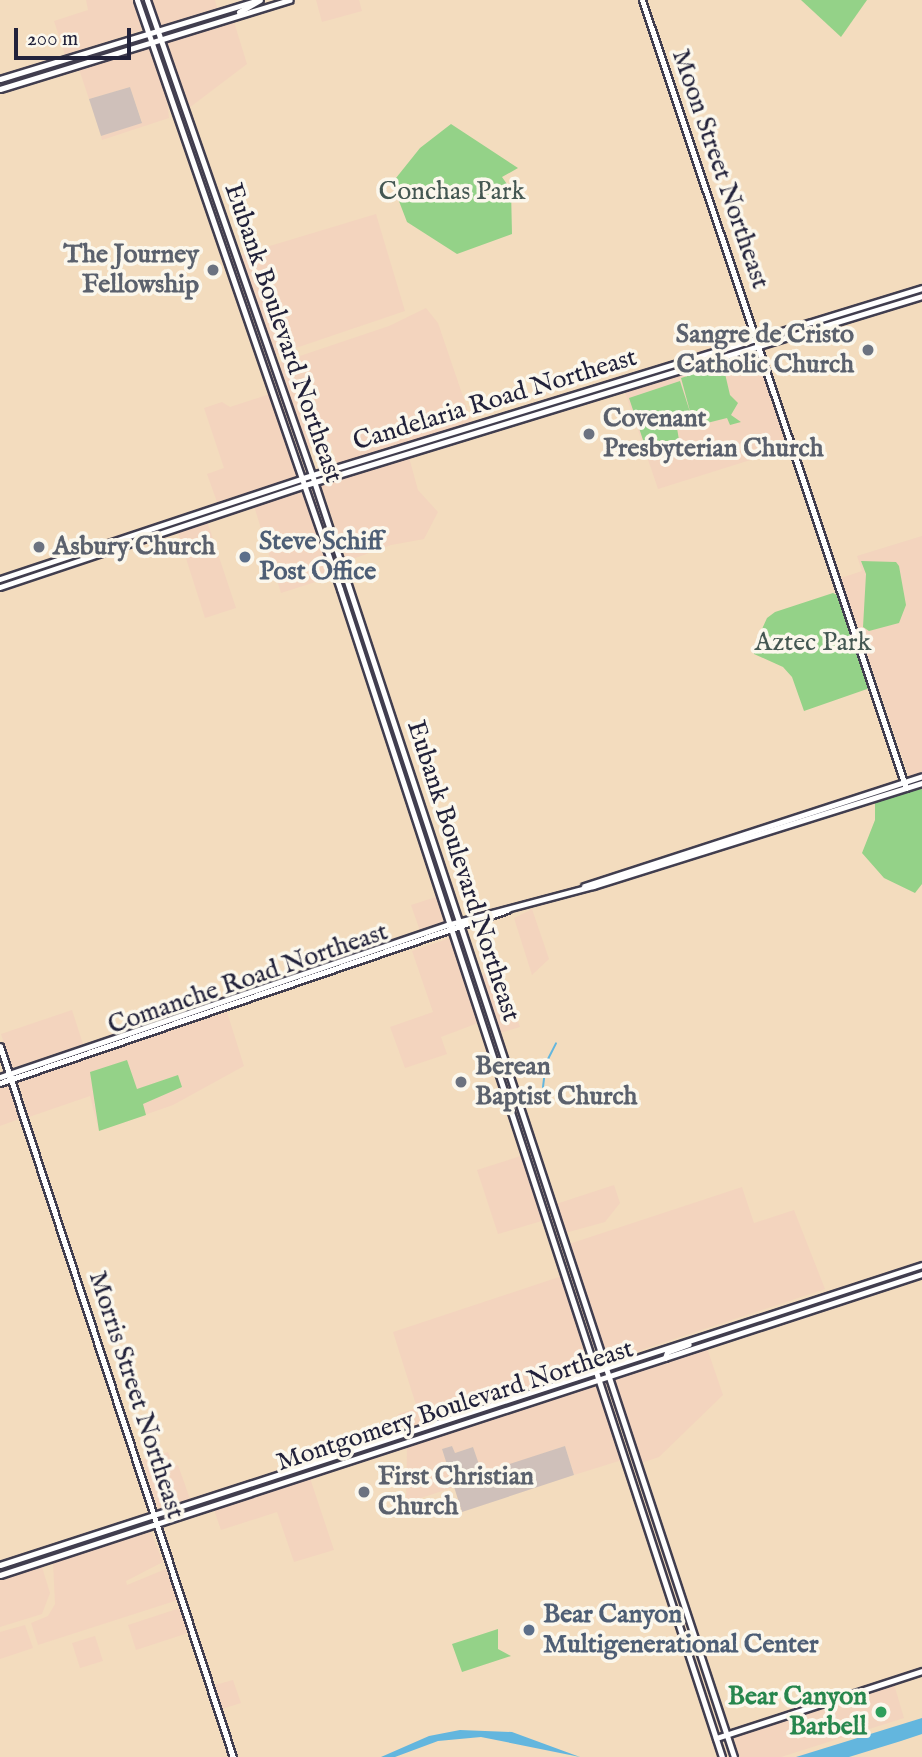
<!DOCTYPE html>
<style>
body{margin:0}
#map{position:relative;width:922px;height:1757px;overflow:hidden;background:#f3dcbe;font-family:"IM FELL English",serif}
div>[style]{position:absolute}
.built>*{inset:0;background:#f3d4be}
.industrial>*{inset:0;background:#cfc0ba}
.green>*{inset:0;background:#94d288}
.water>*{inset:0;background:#63b6de}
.stream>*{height:2px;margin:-1px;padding:0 1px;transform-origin:1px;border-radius:1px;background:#63b6de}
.roads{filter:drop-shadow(2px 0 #413e4f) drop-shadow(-2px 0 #413e4f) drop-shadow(0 2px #413e4f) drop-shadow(0 -2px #413e4f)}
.secondary>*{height:5px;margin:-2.5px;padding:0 2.5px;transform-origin:2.5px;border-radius:2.5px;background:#fff}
.primary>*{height:5px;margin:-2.5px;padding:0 2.5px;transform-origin:2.5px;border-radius:2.5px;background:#fff}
.dots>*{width:19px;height:19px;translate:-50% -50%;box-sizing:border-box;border:4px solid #fbf7ec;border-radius:50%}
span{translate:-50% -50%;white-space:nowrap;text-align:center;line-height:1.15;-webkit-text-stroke:7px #fbf7ec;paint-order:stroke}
.street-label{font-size:26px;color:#22223b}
.park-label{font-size:26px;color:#445752}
.worship-label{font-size:26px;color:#5b616d;font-weight:700}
.right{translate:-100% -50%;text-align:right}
.left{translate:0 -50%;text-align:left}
.service-label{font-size:26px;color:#4e5e75;font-weight:700}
.leisure-label{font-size:26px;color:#27864d;font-weight:700}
.scale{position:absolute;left:14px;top:28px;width:117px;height:32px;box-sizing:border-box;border:4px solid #22223b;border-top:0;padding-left:9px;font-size:21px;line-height:24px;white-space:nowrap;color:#22223b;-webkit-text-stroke:5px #fbf7ec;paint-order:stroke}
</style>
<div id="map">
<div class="built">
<i style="clip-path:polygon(86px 0,133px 0,142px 30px,65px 55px,54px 21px,88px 10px)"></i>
<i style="clip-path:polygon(150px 0,215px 0,217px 8px,160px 26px)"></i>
<i style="clip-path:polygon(316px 0,359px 0,362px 11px,322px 22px)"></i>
<i style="clip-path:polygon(234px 22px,247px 64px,189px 108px,167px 41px)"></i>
<i style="clip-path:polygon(149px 47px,166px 91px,169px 118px,102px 140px,101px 136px,142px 122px,130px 87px,89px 99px,79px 69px)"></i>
<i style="clip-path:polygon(376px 214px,405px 311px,275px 355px,240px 255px)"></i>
<i style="clip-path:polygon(426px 308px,438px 323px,472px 423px,337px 465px,330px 442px,308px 449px,279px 363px,389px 326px)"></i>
<i style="clip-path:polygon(757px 350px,789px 448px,658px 489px,625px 392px)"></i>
<i style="clip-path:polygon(270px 394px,299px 477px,217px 502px,207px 474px,224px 468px,204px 408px,222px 402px,230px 407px)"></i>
<i style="clip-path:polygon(409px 457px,418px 490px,438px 512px,424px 539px,391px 545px,347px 561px,321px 485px)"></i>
<i style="clip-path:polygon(303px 492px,331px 577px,281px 593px,254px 506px)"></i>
<i style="clip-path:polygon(207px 521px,236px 608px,205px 618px,177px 530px)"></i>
<i style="clip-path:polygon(922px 536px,922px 776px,904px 782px,909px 777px,841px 578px,862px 571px,857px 556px)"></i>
<i style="clip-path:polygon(436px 897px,444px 922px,420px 931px,411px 905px)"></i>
<i style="clip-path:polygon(532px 909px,549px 959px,532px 975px,514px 918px)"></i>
<i style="clip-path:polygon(450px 938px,478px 1023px,441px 1037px,447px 1054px,405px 1068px,390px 1027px,433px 1012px,412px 951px)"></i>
<i style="clip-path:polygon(500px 966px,520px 1027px,500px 1033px,480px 976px)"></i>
<i style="clip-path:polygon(72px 1010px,83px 1044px,12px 1068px,1px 1034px)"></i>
<i style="clip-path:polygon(227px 1012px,244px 1066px,173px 1105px,99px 1131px,90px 1096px,29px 1117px,18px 1081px)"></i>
<i style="clip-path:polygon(9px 1085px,19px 1119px,0 1126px,0 1088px)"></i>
<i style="clip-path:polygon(524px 1155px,545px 1220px,498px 1234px,477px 1170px)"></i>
<i style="clip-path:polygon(614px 1185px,620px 1203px,605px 1222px,565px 1233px,556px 1204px)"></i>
<i style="clip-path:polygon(742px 1187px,754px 1223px,794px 1210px,825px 1289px,608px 1361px,569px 1244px)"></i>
<i style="clip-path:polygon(562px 1276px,589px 1368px,403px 1429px,398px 1414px,417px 1408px,393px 1332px)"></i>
<i style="clip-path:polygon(707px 1348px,723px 1395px,659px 1457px,641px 1463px,613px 1380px)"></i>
<i style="clip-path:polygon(598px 1385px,622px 1460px,574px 1475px,565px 1446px,482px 1474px,473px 1447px,455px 1453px,452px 1446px,442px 1449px,454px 1487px,406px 1503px,407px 1447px)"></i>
<i style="clip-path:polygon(168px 1452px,173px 1466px,178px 1465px,190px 1499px,158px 1509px,142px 1460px)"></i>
<i style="clip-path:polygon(310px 1478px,334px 1550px,294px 1562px,277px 1512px,221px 1530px,214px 1510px)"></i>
<i style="clip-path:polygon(151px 1532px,163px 1562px,126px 1581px,127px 1585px,168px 1568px,178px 1600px,38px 1645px,31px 1623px,48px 1616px,55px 1604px,53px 1562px)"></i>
<i style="clip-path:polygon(42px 1567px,50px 1593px,42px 1614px,0 1627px,0 1580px)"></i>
<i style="clip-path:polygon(180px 1608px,188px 1633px,136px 1650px,128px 1625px)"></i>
<i style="clip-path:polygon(25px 1625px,33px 1648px,0 1659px,0 1632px)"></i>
<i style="clip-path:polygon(95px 1636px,103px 1661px,80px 1668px,72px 1643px)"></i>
<i style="clip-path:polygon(233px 1680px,241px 1703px,222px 1709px,215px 1685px)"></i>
<i style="clip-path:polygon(894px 1684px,904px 1718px,781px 1757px,739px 1757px,734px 1738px)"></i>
</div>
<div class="industrial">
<i style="clip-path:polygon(130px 87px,142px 123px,101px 136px,89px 99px)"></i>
<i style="clip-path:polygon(452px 1446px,455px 1453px,473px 1447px,482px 1473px,565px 1446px,574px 1475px,462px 1512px,442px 1449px)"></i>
</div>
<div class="green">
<i style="clip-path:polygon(801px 0,867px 0,841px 37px)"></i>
<i style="clip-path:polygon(451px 124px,518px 168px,502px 177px,511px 190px,512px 234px,457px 254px,407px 222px,392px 183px,420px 148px)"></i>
<i style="clip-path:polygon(723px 365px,730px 395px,738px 403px,731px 415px,741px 422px,730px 425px,727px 418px,695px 426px,692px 418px,676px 422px,679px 440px,647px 452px,629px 398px,680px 381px,691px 415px,681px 378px)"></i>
<i style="clip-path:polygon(861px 561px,896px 562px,899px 566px,906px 605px,899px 623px,869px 631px,863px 627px,866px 574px)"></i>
<i style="clip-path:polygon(833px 593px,839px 596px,870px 688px,804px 711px,792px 677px,783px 667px,754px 654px,753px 649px,767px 618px,775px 612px)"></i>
<i style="clip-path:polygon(922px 787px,922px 884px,915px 893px,884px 878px,862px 853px,875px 820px,875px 802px)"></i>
<i style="clip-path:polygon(127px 1060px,137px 1089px,178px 1075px,182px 1087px,143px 1104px,146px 1115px,99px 1131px,90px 1072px)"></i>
<i style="clip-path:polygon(498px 1629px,498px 1649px,511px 1656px,462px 1672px,452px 1644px)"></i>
</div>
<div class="water">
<i style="clip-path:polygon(922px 1718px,922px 1734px,901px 1741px,849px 1757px,796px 1757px)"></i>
<i style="clip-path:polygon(460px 1730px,512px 1732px,580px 1757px,481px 1737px,438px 1741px,395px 1757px,381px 1757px,429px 1736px)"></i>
</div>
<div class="stream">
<i style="left:543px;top:1087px;width:24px;rotate:-83deg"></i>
<i style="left:546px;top:1063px;width:22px;rotate:-63deg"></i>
</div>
<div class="roads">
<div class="secondary">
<i style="left:137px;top:0;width:623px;rotate:70.98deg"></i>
<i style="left:340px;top:589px;width:1229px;rotate:71.89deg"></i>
<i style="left:147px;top:0;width:503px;rotate:70.84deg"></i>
<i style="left:312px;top:475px;width:1350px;rotate:71.78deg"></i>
<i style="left:642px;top:0;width:831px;rotate:71.48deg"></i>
<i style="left:239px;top:12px;width:24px;rotate:-30deg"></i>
<i style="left:0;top:79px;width:270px;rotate:-17deg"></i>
<i style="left:0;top:89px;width:303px;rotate:-17.1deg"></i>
<i style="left:0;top:579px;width:319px;rotate:-18.4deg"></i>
<i style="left:303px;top:478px;width:648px;rotate:-17.06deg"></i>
<i style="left:0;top:587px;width:322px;rotate:-18.5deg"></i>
<i style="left:305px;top:485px;width:645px;rotate:-17.03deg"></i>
<i style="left:584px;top:886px;width:355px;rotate:-18deg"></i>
<i style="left:0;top:1046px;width:748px;rotate:71.86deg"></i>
<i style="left:0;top:1077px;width:475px;rotate:-18.8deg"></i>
<i style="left:450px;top:924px;width:148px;rotate:-14.9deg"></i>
<i style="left:593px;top:886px;width:345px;rotate:-17.4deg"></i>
<i style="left:0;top:1083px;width:536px;rotate:-18.84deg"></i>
<i style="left:716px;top:1738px;width:217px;rotate:-18deg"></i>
</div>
<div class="primary">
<i style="left:665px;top:1358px;width:6px;rotate:-72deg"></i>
<i style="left:667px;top:1352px;width:23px;rotate:-20deg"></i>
<i style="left:0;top:1565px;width:970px;rotate:-18.02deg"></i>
<i style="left:0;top:1575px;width:970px;rotate:-18.08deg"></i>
</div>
</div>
<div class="dots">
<i style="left:213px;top:270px;background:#6b7280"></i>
<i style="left:868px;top:350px;background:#6b7280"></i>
<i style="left:589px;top:434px;background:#6b7280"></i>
<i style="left:39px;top:547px;background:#6b7280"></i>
<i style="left:245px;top:557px;background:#5c6f8a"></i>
<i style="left:461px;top:1082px;background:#6b7280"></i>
<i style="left:364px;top:1492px;background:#6b7280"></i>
<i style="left:529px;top:1630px;background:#5c6f8a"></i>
<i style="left:881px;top:1712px;background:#2e9e5b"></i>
</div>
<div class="street-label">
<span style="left:720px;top:169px;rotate:71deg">Moon Street Northeast</span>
<span style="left:283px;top:333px;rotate:71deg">Eubank Boulevard Northeast</span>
<span style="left:495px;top:400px;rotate:-17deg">Candelaria Road Northeast</span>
<span style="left:463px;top:871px;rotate:72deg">Eubank Boulevard Northeast</span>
<span style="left:248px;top:979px;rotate:-19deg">Comanche Road Northeast</span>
<span style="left:136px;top:1395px;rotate:72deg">Morris Street Northeast</span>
<span style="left:455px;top:1406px;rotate:-18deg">Montgomery Boulevard Northeast</span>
</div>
<div class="park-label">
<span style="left:452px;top:192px">Conchas Park</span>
<span style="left:813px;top:643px">Aztec Park</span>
</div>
<div class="worship-label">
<span class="right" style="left:199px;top:270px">The Journey<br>Fellowship</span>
<span class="right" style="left:854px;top:350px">Sangre de Cristo<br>Catholic Church</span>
<span class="left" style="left:603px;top:434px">Covenant<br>Presbyterian Church</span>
<span class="left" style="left:53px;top:547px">Asbury Church</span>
<span class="left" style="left:475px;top:1082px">Berean<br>Baptist Church</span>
<span class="left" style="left:378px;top:1492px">First Christian<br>Church</span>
</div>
<div class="service-label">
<span class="left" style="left:259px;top:557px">Steve Schiff<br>Post Office</span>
<span class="left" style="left:543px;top:1630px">Bear Canyon<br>Multigenerational Center</span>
</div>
<div class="leisure-label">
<span class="right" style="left:867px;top:1712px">Bear Canyon<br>Barbell</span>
</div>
<div class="scale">200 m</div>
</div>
